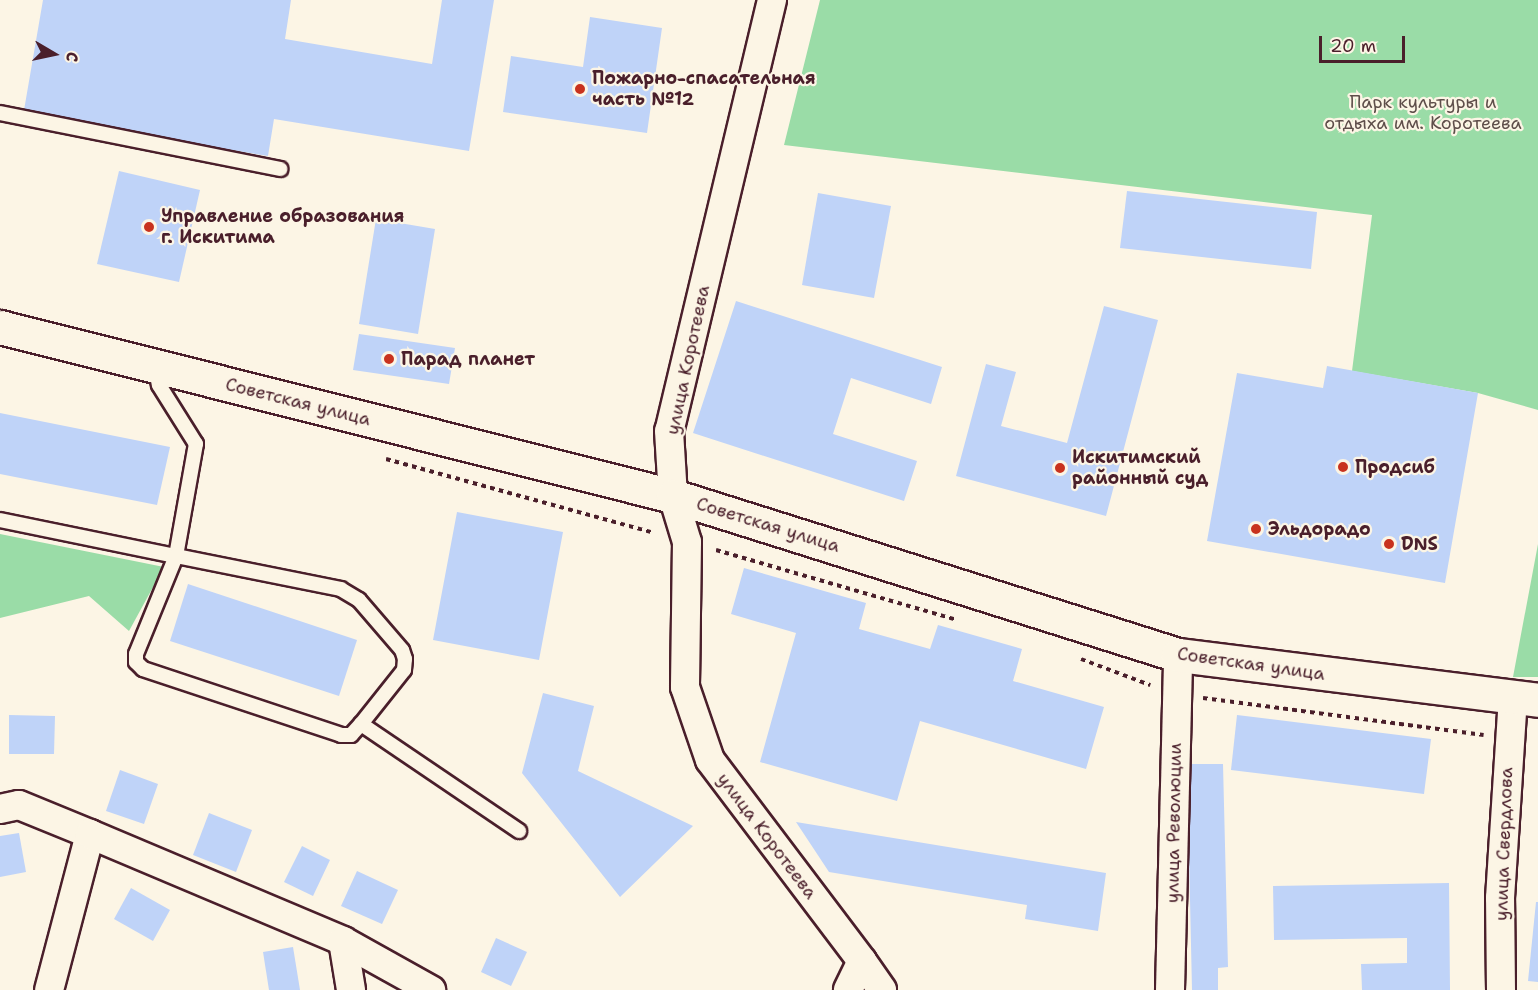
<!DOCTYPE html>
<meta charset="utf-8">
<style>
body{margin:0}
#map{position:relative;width:1538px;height:990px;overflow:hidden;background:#fcf5e5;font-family:"Shantell Sans",sans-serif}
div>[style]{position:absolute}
.green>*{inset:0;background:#9adca7}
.building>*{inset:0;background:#bfd3f8}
.path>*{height:4px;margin-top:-2px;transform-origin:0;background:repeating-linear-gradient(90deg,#4a1f2b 0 4.5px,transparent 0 9px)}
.roads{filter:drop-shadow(2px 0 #4a1f2b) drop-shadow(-2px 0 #4a1f2b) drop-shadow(0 2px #4a1f2b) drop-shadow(0 -2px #4a1f2b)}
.lane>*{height:14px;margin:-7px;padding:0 7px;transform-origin:7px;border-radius:7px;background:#fcf5e5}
.street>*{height:28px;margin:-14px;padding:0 14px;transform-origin:14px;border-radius:14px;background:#fcf5e5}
.secondary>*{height:33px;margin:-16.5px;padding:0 16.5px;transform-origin:16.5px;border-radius:16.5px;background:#fcf5e5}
.dots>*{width:16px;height:16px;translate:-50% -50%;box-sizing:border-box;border:3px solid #fcf5e5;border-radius:50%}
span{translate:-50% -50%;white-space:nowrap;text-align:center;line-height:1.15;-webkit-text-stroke:4.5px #fcf5e5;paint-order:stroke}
.poi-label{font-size:18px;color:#4a1f2b;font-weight:700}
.left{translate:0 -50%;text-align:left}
.park-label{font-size:18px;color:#5e4e4a}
.street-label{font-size:18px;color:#4a1f2b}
.north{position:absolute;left:24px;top:24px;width:60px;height:60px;-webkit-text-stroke:4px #fcf5e5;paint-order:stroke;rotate:99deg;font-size:16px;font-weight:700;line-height:24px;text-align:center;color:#4a1f2b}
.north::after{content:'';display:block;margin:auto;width:21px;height:27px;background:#4a1f2b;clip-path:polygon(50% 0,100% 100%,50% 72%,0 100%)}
.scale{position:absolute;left:1319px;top:36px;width:86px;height:27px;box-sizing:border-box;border:3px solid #4a1f2b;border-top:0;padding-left:8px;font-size:18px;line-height:21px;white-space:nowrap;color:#4a1f2b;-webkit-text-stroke:4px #fcf5e5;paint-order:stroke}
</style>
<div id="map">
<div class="green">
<i style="clip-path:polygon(820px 0,1538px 0,1538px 410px,1478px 393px,1352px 371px,1372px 215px,784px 145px)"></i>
<i style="clip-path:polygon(0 534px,164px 567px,129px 631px,89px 596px,0 618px)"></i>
<i style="clip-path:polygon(1538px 544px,1538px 677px,1513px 677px)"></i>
</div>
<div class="building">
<i style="clip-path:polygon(43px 0,291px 0,285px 39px,432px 64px,442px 0,494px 0,469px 151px,274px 119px,268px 156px,23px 116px)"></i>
<i style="clip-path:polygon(590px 17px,662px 28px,647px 133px,503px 112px,511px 56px,583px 67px)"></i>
<i style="clip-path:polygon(119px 171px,200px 190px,179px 282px,97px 264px)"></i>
<i style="clip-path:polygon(1127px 191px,1317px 212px,1311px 269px,1120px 248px)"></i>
<i style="clip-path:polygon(818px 193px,891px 206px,874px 298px,802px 285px)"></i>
<i style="clip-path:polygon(376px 219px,435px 229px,418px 334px,359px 324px)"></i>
<i style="clip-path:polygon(736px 301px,942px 367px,931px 404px,851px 378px,833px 434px,917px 461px,904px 501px,693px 433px)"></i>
<i style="clip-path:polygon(1104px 306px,1158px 320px,1106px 516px,956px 476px,986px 364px,1016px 372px,1001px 426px,1067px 443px)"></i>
<i style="clip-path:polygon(359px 334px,455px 348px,449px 384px,353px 370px)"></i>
<i style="clip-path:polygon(1327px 366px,1478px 393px,1445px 583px,1207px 541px,1237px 373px,1323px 388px)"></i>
<i style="clip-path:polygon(0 413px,170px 447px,157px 505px,0 474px)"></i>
<i style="clip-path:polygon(457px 512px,563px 532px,539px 660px,433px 640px)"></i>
<i style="clip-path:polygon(744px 568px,866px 603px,859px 629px,930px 649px,938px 625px,1022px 649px,1013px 681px,1104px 707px,1086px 769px,920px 721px,897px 801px,760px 762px,796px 633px,731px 614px)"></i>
<i style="clip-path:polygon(188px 584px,357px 640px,339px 696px,170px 641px)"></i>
<i style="clip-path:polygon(543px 693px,594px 706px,578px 771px,693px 826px,620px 897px,522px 773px)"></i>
<i style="clip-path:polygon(9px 715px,55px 716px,54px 754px,9px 754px)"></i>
<i style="clip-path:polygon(1237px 715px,1431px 739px,1424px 794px,1231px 770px)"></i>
<i style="clip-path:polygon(1187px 764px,1223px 764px,1228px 967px,1218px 968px,1218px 990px,1192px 990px)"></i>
<i style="clip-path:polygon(120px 770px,158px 784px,144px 824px,106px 811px)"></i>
<i style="clip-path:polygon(209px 813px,252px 830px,236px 872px,193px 855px)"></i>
<i style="clip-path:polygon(796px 822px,1106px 873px,1098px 931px,1025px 919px,1027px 905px,829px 872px)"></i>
<i style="clip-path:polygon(19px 833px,26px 872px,0 877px,0 836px)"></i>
<i style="clip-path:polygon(302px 846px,330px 860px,313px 896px,284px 882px)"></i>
<i style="clip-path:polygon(357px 871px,398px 890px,382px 924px,341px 906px)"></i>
<i style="clip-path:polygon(1449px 883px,1450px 990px,1362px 990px,1361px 964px,1407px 963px,1407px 938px,1274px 940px,1273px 886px)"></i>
<i style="clip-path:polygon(131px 888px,170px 910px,153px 941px,114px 919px)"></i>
<i style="clip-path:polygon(1536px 902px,1538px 902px,1538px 982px,1528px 981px)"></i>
<i style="clip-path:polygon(496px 938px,527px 952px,511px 986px,481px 972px)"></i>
<i style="clip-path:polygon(293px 947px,300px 990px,269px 990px,263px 952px)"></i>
</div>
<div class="path">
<i style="left:386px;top:459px;width:278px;rotate:15.4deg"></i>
<i style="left:716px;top:550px;width:248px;rotate:16.2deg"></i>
<i style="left:1081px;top:659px;width:74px;rotate:20.6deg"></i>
<i style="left:1203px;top:698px;width:283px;rotate:7.5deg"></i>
</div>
<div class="roads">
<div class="lane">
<i style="left:0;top:113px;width:286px;rotate:11.3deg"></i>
<i style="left:0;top:520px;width:180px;rotate:11.6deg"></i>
<i style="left:176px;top:556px;width:114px;rotate:-79.9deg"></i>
<i style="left:196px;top:444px;width:70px;rotate:-122.1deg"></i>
<i style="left:159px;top:385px;width:17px;rotate:-103deg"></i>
<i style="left:361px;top:724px;width:69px;rotate:-51.5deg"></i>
<i style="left:404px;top:670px;width:11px;rotate:-85deg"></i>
<i style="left:405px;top:659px;width:9px;rotate:-108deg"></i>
<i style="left:402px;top:650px;width:66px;rotate:-130.7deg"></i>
<i style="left:359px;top:600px;width:21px;rotate:-149deg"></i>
<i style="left:341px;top:589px;width:168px;rotate:-168.7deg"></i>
<i style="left:176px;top:556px;width:106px;rotate:112.2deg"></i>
<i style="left:136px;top:654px;width:8px;rotate:90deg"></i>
<i style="left:136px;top:662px;width:10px;rotate:45deg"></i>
<i style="left:143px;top:669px;width:209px;rotate:18.4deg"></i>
<i style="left:341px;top:735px;width:10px"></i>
<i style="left:351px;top:735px;width:15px;rotate:-48deg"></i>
<i style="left:361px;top:724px;width:191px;rotate:34.1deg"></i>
</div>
<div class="street">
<i style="left:772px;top:0;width:443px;rotate:103.4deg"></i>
<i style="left:669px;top:431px;width:65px;rotate:86.5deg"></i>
<i style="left:673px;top:496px;width:48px;rotate:73.1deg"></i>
<i style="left:687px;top:542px;width:145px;rotate:90.8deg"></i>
<i style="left:685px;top:687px;width:77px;rotate:71.1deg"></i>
<i style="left:710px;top:760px;width:252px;rotate:52.9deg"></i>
<i style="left:862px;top:961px;width:32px;rotate:116deg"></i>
<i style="left:0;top:809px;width:19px;rotate:-12deg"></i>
<i style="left:19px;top:805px;width:77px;rotate:22.2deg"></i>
<i style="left:90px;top:834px;width:161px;rotate:104.7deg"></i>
<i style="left:90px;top:834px;width:275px;rotate:22.9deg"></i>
<i style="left:343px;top:941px;width:101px;rotate:29.1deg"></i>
<i style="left:343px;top:941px;width:50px;rotate:80.7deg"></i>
<i style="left:862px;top:961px;width:35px;rotate:55deg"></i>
<i style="left:1170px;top:990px;width:335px;rotate:-88.6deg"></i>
<i style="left:1501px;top:990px;width:92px;rotate:-90.6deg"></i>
<i style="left:1500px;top:898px;width:199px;rotate:-86.3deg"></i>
</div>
<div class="secondary">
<i style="left:0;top:327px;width:694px;rotate:14.1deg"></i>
<i style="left:673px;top:496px;width:529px;rotate:17.48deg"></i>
<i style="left:1178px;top:655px;width:363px;rotate:7.1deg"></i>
</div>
</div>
<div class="dots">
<i style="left:580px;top:89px;background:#c8321e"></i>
<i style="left:149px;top:227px;background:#c8321e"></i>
<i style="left:389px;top:359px;background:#c8321e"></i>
<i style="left:1343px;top:467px;background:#c8321e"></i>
<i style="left:1060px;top:468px;background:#c8321e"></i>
<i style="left:1256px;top:529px;background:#c8321e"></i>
<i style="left:1389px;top:544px;background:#c8321e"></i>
</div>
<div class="poi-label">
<span class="left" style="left:592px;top:89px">Пожарно-спасательная<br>часть №12</span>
<span class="left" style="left:161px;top:227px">Управление образования<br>г. Искитима</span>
<span class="left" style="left:401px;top:359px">Парад планет</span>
<span class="left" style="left:1072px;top:468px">Искитимский<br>районный суд</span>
<span class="left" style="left:1355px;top:467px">Продсиб</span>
<span class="left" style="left:1268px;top:529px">Эльдорадо</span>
<span class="left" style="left:1401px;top:544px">DNS</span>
</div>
<div class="park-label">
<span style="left:1423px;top:113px">Парк культуры и<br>отдыха им. Коротеева</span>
</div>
<div class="street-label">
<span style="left:688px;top:360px;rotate:-78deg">улица Коротеева</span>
<span style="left:298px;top:402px;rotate:14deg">Советская улица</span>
<span style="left:768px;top:525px;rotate:17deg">Советская улица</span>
<span style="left:1251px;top:664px;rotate:8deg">Советская улица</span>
<span style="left:1174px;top:823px;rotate:-89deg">улица Революции</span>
<span style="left:767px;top:836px;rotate:53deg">улица Коротеева</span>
<span style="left:1504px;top:844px;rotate:-88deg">улица Свердлова</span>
</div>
<div class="north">С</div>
<div class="scale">20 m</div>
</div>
